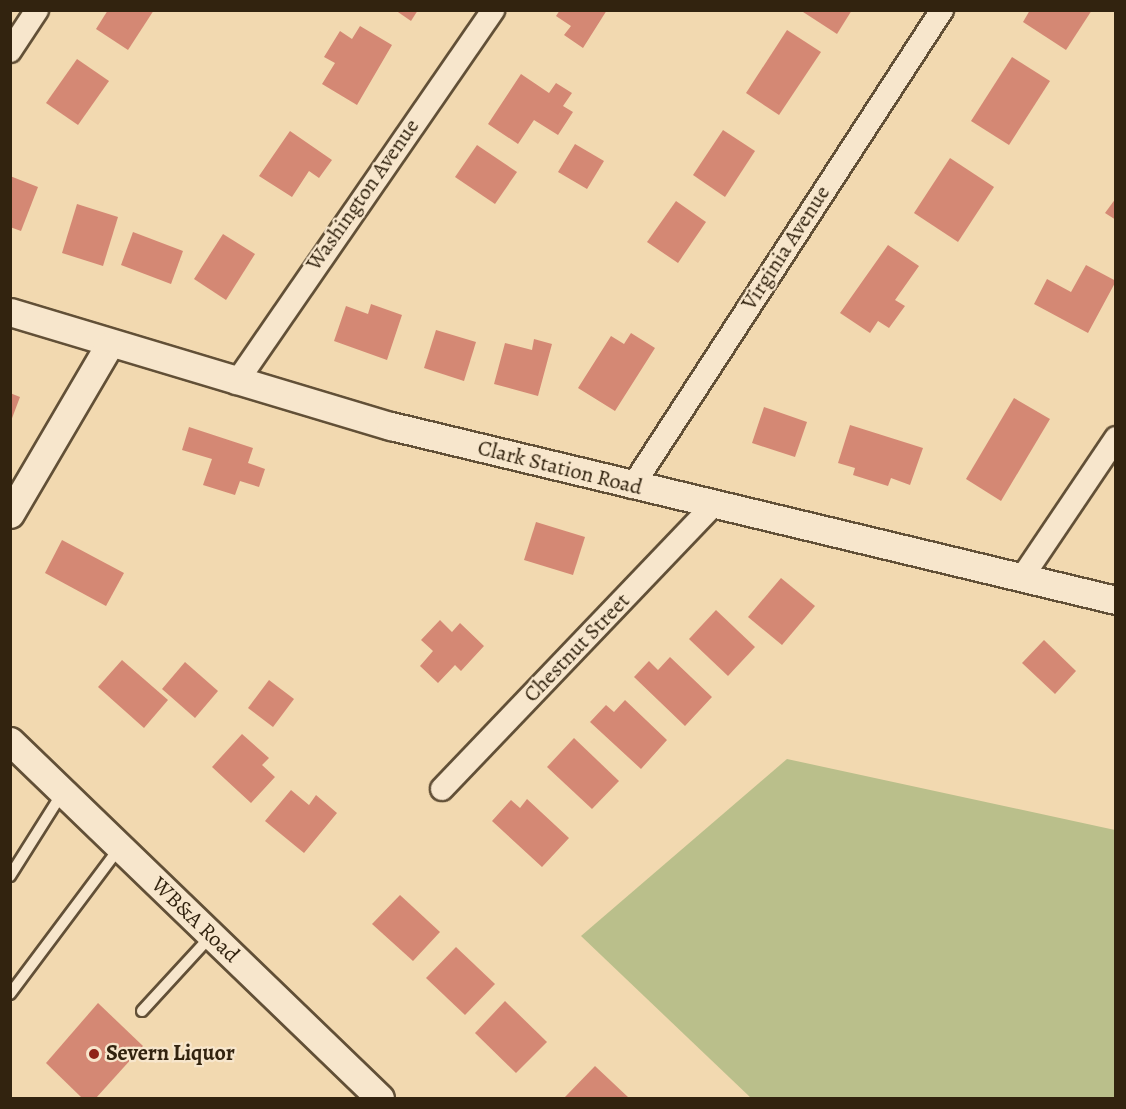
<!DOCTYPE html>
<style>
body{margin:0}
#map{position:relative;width:1126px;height:1109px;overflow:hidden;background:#f2d9b0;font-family:Alegreya,serif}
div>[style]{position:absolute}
.green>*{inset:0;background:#babf8b}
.building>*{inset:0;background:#d48874}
.roads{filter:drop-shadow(2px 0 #625037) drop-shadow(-2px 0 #625037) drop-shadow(0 2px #625037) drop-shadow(0 -2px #625037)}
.service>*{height:10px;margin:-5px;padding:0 5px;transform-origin:5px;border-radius:5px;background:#f7e6cc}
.minor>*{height:22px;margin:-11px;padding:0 11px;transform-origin:11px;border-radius:11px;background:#f7e6cc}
.tertiary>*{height:27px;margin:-13.5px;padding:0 13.5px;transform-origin:13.5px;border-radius:13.5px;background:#f7e6cc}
.dots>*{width:16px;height:16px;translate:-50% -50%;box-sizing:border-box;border:3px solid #f7e6cc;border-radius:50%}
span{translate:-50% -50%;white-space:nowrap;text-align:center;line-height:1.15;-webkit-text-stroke:4.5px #f7e6cc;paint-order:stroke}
.street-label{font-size:22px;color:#32230f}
.poi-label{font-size:22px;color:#32230f;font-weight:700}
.left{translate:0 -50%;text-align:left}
.frame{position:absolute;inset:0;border:12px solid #32230f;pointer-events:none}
</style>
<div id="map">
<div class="green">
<i style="clip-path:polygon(787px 759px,1115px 830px,1115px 1098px,751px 1098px,581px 936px)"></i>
</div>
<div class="building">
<i style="clip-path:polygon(108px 10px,154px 10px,128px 50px,96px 29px)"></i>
<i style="clip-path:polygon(395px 10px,418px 10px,411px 21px)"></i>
<i style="clip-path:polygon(560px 10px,607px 10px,583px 48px,564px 35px,571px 26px,556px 16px)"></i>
<i style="clip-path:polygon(800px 10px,852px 10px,837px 34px)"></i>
<i style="clip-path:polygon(1030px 10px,1092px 10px,1066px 50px,1023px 22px)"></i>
<i style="clip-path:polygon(360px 26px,392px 45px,357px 105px,322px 84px,335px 63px,324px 57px,340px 31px,352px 39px)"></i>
<i style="clip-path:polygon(787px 30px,821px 52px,779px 115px,746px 93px)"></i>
<i style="clip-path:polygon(1012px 57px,1050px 81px,1009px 145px,971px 121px)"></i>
<i style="clip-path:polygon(77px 59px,109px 81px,78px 125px,46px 103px)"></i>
<i style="clip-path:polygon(521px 74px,549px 93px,556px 83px,572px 93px,563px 106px,573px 112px,558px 135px,534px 120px,518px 144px,488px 124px)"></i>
<i style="clip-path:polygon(723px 130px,755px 151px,725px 197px,693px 175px)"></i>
<i style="clip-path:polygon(290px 131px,332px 160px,319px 178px,309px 171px,292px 197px,259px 176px)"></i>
<i style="clip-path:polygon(575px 144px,604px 161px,587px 189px,558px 172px)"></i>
<i style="clip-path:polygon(477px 145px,517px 172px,495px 204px,455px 177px)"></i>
<i style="clip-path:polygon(950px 158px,994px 187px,958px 242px,914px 213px)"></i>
<i style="clip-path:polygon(10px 176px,38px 187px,21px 231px,10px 227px)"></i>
<i style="clip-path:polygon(1116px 198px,1116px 220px,1105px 213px)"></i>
<i style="clip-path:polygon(676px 201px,706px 222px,678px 263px,647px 242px)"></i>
<i style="clip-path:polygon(77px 204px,118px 217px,103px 266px,62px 253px)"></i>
<i style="clip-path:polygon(133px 232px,183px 251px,171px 284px,121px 265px)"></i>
<i style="clip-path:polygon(223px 234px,255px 254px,226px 300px,194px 279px)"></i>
<i style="clip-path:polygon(888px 245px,919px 266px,895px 300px,905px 306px,889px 328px,878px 321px,870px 333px,840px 313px)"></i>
<i style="clip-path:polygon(1086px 265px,1116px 281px,1088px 333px,1034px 304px,1047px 279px,1071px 292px)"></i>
<i style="clip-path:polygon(371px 304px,402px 315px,387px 360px,334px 341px,346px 306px,368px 314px)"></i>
<i style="clip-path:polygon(436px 330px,476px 342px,464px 381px,424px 368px)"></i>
<i style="clip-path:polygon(631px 333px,655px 348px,615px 411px,578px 388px,611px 336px,624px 344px)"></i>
<i style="clip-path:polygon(534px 339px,552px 344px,538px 396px,494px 384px,505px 343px,532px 350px)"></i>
<i style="clip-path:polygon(10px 393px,20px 397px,11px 421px,10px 421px)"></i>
<i style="clip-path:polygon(1014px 398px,1050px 419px,1001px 501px,966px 479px)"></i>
<i style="clip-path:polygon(764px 407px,807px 422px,795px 457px,752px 443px)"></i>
<i style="clip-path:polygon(850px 425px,923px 448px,910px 485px,891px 478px,888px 486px,853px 475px,855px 468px,838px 463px)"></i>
<i style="clip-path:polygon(189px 427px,253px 448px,248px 463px,265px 469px,259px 487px,240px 481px,235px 495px,203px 485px,212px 459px,182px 450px)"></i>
<i style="clip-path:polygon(536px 522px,585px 537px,573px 575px,524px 560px)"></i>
<i style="clip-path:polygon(62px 540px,124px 573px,106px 606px,45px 573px)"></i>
<i style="clip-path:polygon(781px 578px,815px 606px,782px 645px,748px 617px)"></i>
<i style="clip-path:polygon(716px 610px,755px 647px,728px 676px,689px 639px)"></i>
<i style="clip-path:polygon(440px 620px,452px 632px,460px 623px,484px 646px,461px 671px,455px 665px,438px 683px,420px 666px,433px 651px,421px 640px)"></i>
<i style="clip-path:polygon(1044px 640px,1076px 671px,1055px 694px,1022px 663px)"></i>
<i style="clip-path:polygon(670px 657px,712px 697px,685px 726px,634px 677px,649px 661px,658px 670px)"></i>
<i style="clip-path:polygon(122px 660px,168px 700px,144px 728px,98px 687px)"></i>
<i style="clip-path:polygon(185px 662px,218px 691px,195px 718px,162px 689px)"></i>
<i style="clip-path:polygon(269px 680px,294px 699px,273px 727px,248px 708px)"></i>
<i style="clip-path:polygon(625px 700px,667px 740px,641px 769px,590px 722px,606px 705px,614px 712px)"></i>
<i style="clip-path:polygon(242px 734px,269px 758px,262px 765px,275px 777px,251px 803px,212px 767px)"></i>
<i style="clip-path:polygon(574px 738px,619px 781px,592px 809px,547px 767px)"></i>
<i style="clip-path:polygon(291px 790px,309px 805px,316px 795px,337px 813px,304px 853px,265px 821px)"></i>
<i style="clip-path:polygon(527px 799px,569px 838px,542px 867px,492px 821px,511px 800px,520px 808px)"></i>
<i style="clip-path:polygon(400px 895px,440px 932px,413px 961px,372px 924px)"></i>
<i style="clip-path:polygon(456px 947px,495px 984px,465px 1015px,426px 978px)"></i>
<i style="clip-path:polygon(505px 1001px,547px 1042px,516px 1073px,475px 1033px)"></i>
<i style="clip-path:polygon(98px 1003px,143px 1046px,96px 1098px,82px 1098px,46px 1063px)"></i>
<i style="clip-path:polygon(595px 1066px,629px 1098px,564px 1098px)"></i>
</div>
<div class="roads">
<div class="service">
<i style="left:10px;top:876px;width:99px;rotate:-57.8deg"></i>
<i style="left:10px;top:994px;width:184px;rotate:-53.2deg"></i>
<i style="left:142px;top:1011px;width:102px;rotate:-47.4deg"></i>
</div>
<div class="minor">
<i style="left:10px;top:51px;width:49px;rotate:-56.6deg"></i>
<i style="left:236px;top:383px;width:453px;rotate:-55.4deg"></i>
<i style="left:632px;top:487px;width:569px;rotate:-56.98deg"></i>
<i style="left:1021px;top:579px;width:170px;rotate:-56deg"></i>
<i style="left:442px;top:789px;width:391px;rotate:-46.3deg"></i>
</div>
<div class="tertiary">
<i style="left:10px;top:312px;width:398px;rotate:16.7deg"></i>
<i style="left:391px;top:426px;width:746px;rotate:13.5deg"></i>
<i style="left:10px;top:514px;width:196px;rotate:-59.6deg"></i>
<i style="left:10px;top:741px;width:514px;rotate:43.98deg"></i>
</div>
</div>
<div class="dots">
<i style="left:94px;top:1054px;background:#8f2418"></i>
</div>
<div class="street-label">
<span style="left:363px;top:195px;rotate:-55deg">Washington Avenue</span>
<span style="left:786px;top:248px;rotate:-57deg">Virginia Avenue</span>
<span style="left:560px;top:468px;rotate:14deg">Clark Station Road</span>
<span style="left:577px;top:648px;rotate:-46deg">Chestnut Street</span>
<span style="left:195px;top:920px;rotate:44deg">WB&amp;A Road</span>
</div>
<div class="poi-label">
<span class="left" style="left:106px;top:1054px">Severn Liquor</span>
</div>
<div class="frame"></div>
</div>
